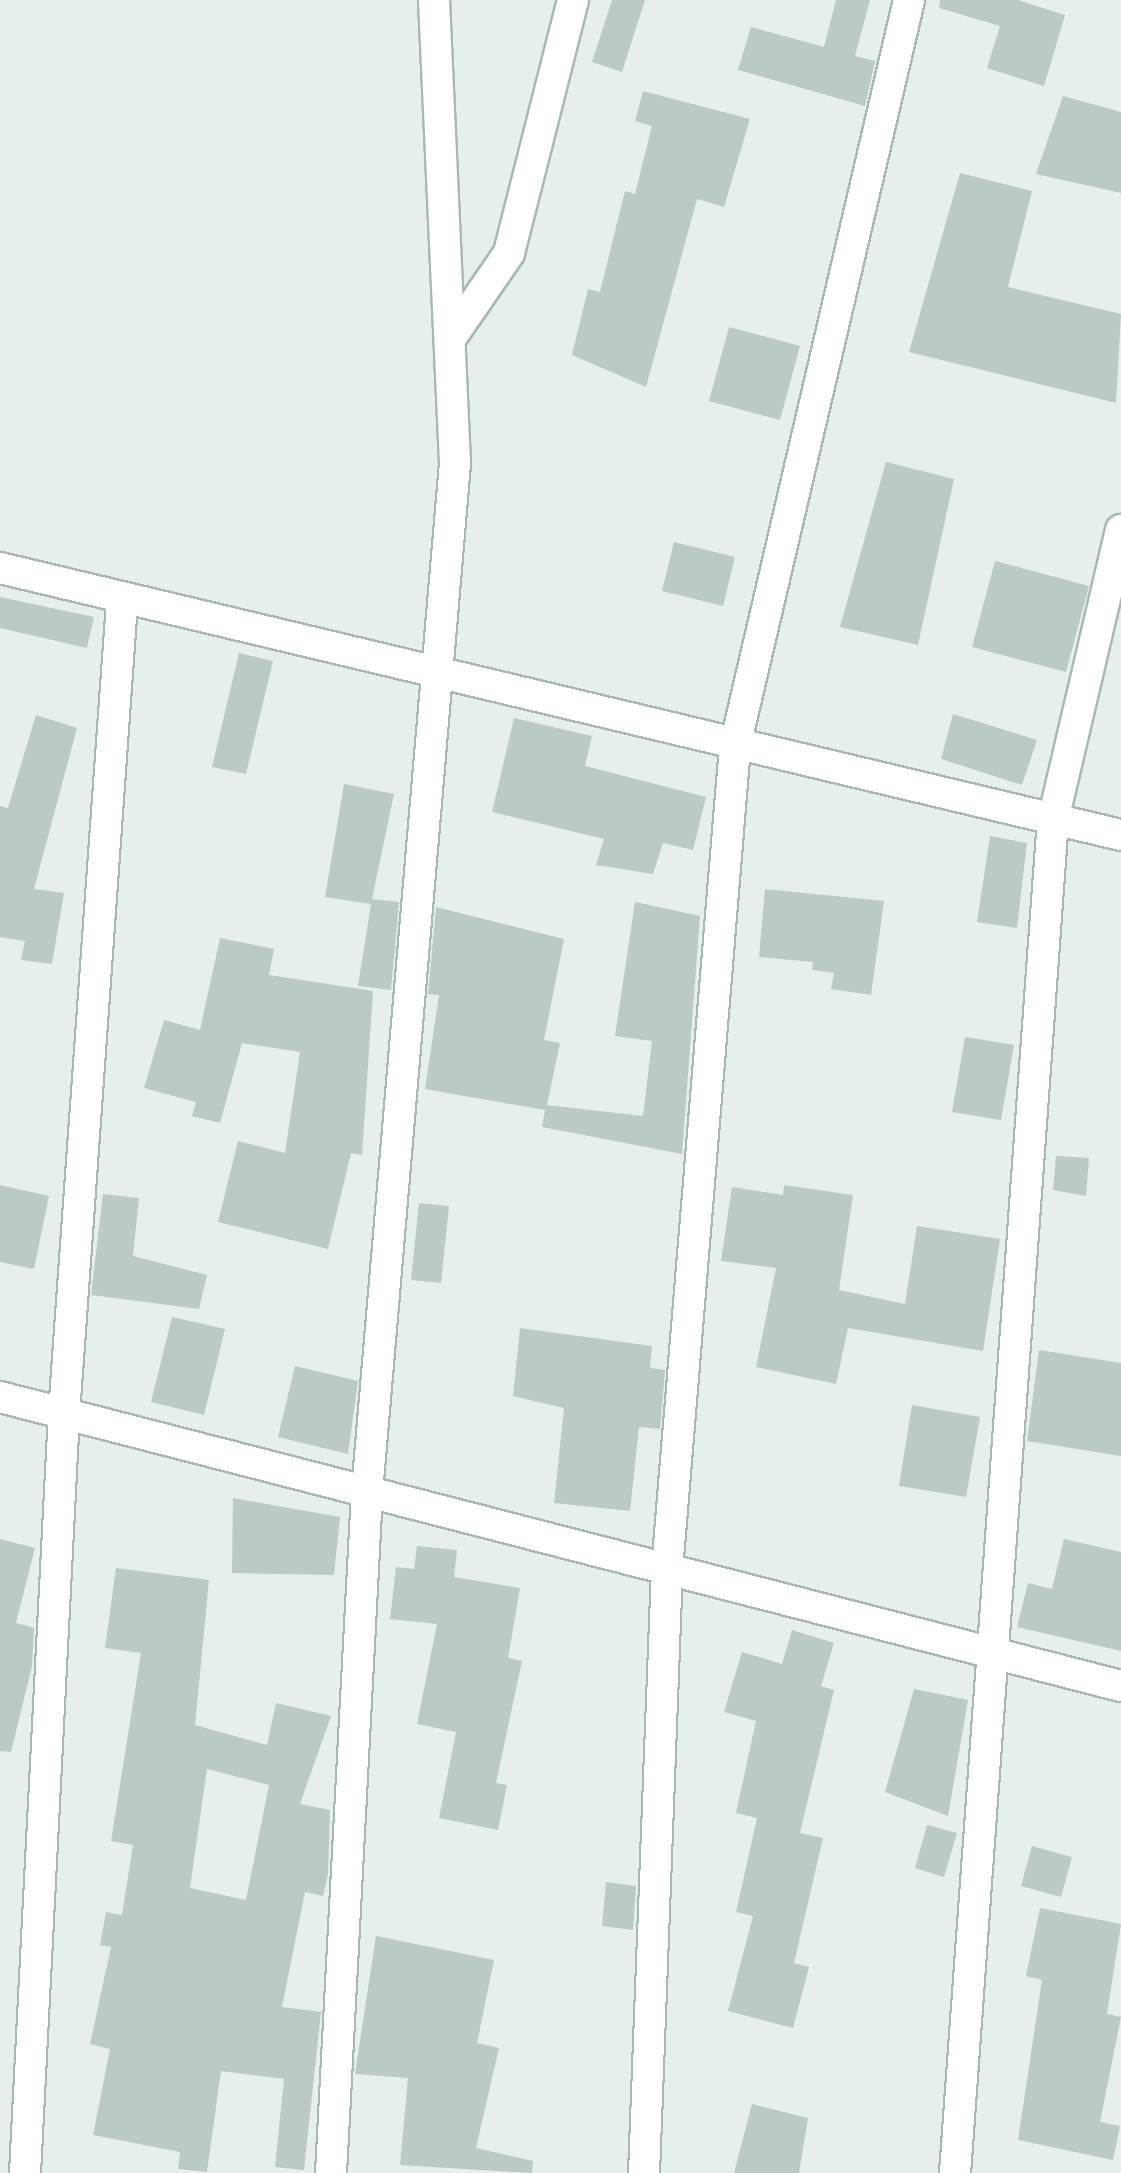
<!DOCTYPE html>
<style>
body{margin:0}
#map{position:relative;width:1121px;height:2173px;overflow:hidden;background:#e6efeb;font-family:Inter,sans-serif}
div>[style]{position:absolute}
.building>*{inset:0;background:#bbcac4}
.roads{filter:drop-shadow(2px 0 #a8b8b2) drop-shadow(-2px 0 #a8b8b2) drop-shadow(0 2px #a8b8b2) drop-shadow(0 -2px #a8b8b2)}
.minor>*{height:30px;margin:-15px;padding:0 15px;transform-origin:15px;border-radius:15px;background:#fff}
span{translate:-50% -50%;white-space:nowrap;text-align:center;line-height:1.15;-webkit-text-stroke:10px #f7fbf9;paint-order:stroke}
</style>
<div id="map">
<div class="building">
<i style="clip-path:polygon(612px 0,645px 0,622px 72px,592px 62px)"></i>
<i style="clip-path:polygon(836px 0,870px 0,855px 56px,875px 61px,865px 106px,738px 70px,751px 27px,824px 47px)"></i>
<i style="clip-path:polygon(940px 0,1018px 0,1065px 15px,1044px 86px,987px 68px,1000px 26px,939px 8px)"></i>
<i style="clip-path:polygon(643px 91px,750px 119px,724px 207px,697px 199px,646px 387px,572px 355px,588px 289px,600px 292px,625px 191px,635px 194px,652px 126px,635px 121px)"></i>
<i style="clip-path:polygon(1063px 96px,1121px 112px,1121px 193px,1036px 174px)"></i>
<i style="clip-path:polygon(960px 173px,1032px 191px,1008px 287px,1121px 314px,1116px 403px,909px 352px)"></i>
<i style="clip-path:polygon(729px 327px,800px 346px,780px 420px,709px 401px)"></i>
<i style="clip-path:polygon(886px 462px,954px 479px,918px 645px,840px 627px)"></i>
<i style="clip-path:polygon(674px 542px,735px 557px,723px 606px,662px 591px)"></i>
<i style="clip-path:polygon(995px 561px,1089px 586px,1066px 672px,972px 647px)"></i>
<i style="clip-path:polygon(0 597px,94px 617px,87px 648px,0 628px)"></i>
<i style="clip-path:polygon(239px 653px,273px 661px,246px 774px,212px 767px)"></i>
<i style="clip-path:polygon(953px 714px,1037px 740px,1022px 785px,941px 759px)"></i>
<i style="clip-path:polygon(36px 715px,77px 728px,34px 889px,64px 893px,52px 964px,21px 960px,25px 941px,0 937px,0 806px,8px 808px)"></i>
<i style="clip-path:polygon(514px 718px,592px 736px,585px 766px,706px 797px,693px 850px,663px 843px,653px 874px,596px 865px,604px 839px,492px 812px)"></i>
<i style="clip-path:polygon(344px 784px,394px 794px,372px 899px,399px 902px,391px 990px,358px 986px,371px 904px,325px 897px)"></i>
<i style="clip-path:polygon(990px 836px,1027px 843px,1017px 928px,977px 922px)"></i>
<i style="clip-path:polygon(765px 889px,884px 901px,871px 995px,831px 989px,834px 973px,812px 970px,813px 962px,759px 957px)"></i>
<i style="clip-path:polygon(635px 902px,700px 916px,682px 1154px,542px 1127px,545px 1110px,425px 1089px,439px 995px,428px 994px,436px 907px,564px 939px,544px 1040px,560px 1043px,547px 1105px,643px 1116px,652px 1041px,615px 1036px)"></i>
<i style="clip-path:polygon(220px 938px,274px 949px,269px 975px,373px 991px,362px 1155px,351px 1153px,328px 1249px,218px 1222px,238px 1141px,285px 1153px,300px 1052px,242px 1043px,220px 1123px,192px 1116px,196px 1102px,144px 1088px,164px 1020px,200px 1030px)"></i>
<i style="clip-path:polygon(965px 1037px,1014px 1045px,1001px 1120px,952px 1112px)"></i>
<i style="clip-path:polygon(1056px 1156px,1089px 1158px,1086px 1196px,1053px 1190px)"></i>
<i style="clip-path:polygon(0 1185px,49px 1196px,34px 1269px,0 1262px)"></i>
<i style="clip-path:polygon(784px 1185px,853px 1195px,839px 1290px,905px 1304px,917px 1226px,1000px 1239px,983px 1351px,848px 1328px,836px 1384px,756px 1367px,776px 1268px,721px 1261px,732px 1187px,783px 1195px)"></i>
<i style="clip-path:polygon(103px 1194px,139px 1198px,133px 1256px,207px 1275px,199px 1309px,91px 1295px)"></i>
<i style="clip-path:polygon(419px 1203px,449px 1206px,441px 1283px,411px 1280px)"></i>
<i style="clip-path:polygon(172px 1317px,225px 1329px,204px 1415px,151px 1402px)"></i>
<i style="clip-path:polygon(520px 1328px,652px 1346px,650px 1368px,665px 1370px,660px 1429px,639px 1427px,630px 1511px,554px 1503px,564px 1408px,513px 1396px)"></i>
<i style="clip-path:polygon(1039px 1350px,1121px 1363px,1121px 1456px,1027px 1441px)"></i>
<i style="clip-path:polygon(295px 1366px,358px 1381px,348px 1454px,278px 1437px)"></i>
<i style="clip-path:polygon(912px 1405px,980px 1417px,966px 1497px,899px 1486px)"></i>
<i style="clip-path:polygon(233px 1498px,340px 1517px,334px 1575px,232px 1573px)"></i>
<i style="clip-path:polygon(0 1539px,35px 1548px,16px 1623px,34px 1628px,32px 1666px,11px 1752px,0 1751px)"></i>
<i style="clip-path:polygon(1064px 1539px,1121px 1552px,1121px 1651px,1017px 1627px,1028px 1583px,1052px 1589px)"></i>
<i style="clip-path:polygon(417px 1546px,457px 1550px,454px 1577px,520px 1588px,508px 1658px,522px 1661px,496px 1783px,507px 1785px,498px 1830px,439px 1818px,456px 1732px,417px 1724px,437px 1624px,390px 1619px,396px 1567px,414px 1569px)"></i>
<i style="clip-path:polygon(evenodd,116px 1568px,209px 1580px,195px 1725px,267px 1745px,276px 1703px,331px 1716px,300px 1804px,330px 1810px,328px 1874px,323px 1896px,305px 1892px,282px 2007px,321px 2012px,304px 2170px,275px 2167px,284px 2079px,221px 2071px,207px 2172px,178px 2169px,180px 2152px,93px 2135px,110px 2049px,90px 2044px,111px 1947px,100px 1945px,106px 1912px,122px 1915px,133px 1845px,111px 1841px,141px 1653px,105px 1648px,116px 1568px,207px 1769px,269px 1785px,246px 1900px,190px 1888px,207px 1769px)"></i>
<i style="clip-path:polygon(792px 1630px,834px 1643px,821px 1686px,834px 1690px,800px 1833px,823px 1838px,794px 1963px,809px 1967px,793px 2028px,728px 2011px,753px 1916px,736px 1912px,757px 1818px,736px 1813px,756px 1721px,724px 1712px,742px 1652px,782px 1664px)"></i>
<i style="clip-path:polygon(914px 1689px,968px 1700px,948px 1816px,885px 1792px)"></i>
<i style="clip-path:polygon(927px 1825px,957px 1833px,944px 1877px,915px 1868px)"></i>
<i style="clip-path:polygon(1032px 1846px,1072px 1857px,1061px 1897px,1021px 1886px)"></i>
<i style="clip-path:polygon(606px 1882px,636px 1886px,633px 1930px,602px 1926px)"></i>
<i style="clip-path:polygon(1040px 1908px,1121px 1924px,1107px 2014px,1121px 2017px,1100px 2122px,1120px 2126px,1113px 2160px,1018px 2140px,1042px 1980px,1026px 1976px)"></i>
<i style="clip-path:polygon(376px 1936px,494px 1960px,477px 2043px,499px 2048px,476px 2148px,533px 2161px,532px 2173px,400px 2165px,408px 2078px,355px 2074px)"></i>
<i style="clip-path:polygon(752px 2104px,808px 2118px,799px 2173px,734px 2173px)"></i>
</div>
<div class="roads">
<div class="minor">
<i style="left:450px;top:339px;width:104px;rotate:-55.5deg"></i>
<i style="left:509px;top:253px;width:261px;rotate:-75.8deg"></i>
<i style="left:0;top:568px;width:1152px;rotate:13.4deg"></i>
<i style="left:0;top:1397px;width:1158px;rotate:14.46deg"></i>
<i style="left:25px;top:2173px;width:760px;rotate:-87.06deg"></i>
<i style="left:64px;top:1414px;width:813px;rotate:-85.91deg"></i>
<i style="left:331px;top:2173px;width:682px;rotate:-86.97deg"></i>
<i style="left:367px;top:1492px;width:1033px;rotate:-85.11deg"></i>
<i style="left:455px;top:463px;width:463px;rotate:-92.6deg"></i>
<i style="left:644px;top:2173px;width:603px;rotate:-87.82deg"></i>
<i style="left:667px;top:1570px;width:827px;rotate:-85.28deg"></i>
<i style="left:735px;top:746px;width:766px;rotate:-76.87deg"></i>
<i style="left:955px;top:2173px;width:1357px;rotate:-85.86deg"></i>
<i style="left:1053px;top:820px;width:298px;rotate:-76.8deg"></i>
</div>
</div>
</div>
